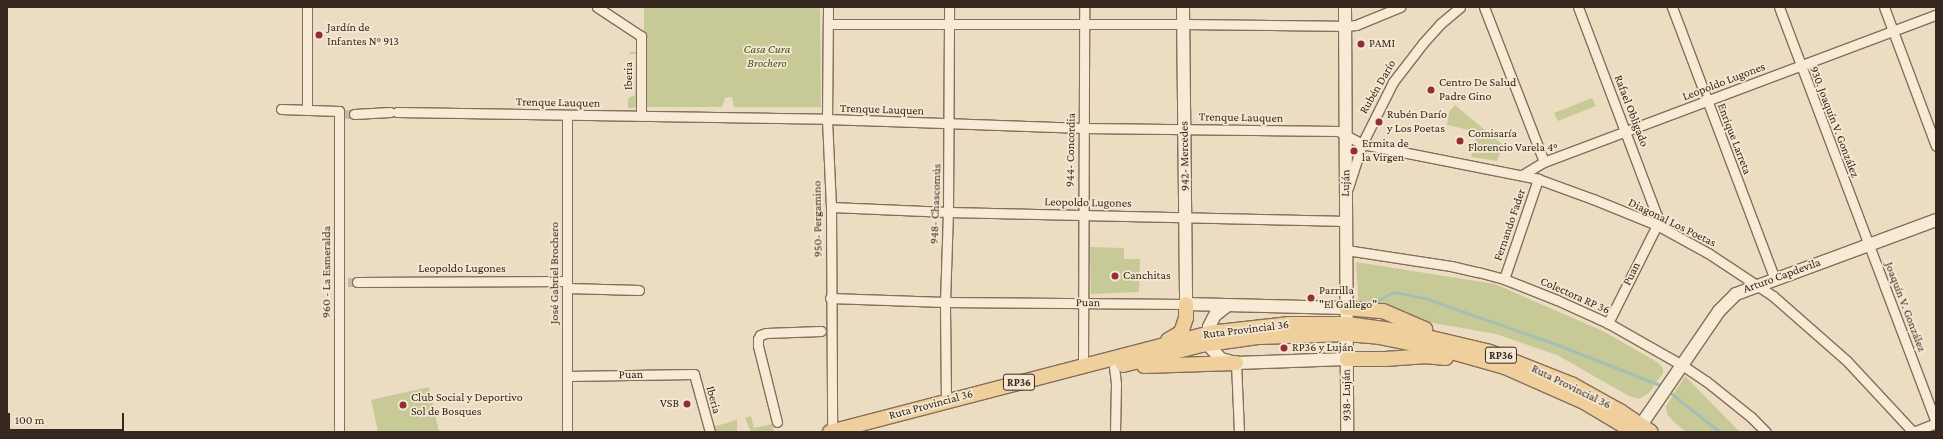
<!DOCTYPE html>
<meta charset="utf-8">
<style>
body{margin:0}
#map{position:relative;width:1943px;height:439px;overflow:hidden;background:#ecddc2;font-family:"Crimson Pro",serif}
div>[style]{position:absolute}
.green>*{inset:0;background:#c7ca97}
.stream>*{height:2.5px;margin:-1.25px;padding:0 1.25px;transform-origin:1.25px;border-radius:1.25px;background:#a5bfb6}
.street-tunnel>*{height:9px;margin-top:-4.5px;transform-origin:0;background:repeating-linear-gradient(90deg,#c8b9a1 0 9px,transparent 0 13.5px)}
.roads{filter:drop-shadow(1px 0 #866e5a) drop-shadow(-1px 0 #866e5a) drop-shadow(0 1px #866e5a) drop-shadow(0 -1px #866e5a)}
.street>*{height:9px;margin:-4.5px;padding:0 4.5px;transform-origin:4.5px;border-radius:4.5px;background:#f8ebd5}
.secondary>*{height:12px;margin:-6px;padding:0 6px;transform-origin:6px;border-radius:6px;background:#f8ebd5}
.primary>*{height:14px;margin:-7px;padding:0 7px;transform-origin:7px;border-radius:7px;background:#efcf9b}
.dots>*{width:11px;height:11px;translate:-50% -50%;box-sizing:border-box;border:2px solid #f4e8d2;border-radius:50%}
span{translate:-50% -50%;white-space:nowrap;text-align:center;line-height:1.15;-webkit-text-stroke:3.5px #f4e8d2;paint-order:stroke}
.shield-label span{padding:1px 3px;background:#f4e8d2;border:1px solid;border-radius:3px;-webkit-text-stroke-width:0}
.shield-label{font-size:11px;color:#36281e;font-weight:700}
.poi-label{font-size:12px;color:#36281e}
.left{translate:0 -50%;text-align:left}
.right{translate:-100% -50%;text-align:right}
.park-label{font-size:12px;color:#495225;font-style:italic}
.street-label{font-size:12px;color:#36281e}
.frame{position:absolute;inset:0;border:8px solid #36281e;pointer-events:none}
.scale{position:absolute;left:8px;top:413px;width:116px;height:18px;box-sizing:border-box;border:2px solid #36281e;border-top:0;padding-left:5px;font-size:12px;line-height:14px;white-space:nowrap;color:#36281e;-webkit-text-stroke:3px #f4e8d2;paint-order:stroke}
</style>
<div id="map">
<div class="green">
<i style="clip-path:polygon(644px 7px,820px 7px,821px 107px,734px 107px,732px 97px,725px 98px,722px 107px,644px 107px)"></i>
<i style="clip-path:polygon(630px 52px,638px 52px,637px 105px,634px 108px,628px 108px,628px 98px,635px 95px,636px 54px,630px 54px)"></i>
<i style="clip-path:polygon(1592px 98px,1596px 106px,1558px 121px,1554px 113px)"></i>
<i style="clip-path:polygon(1455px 105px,1503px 145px,1497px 161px,1471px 157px,1478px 132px,1447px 125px,1449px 112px)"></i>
<i style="clip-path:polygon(1090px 247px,1124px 248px,1124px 259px,1140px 259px,1139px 292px,1091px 294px)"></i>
<i style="clip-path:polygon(1356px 262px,1495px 284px,1605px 332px,1657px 362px,1663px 368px,1663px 373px,1649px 393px,1639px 399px,1629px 396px,1557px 355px,1496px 334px,1359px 310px)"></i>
<i style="clip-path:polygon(1685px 376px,1740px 432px,1686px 432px,1674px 422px,1667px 414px,1666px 406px)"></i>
<i style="clip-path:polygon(429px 387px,439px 432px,378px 432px,371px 400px)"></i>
<i style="clip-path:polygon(751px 416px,754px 428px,772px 424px,774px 432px,751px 432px,745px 418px)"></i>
<i style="clip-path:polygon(737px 420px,737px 432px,714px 432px,713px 427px)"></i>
</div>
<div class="stream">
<i style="left:1371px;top:304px;width:26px;rotate:-28deg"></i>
<i style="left:1394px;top:292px;width:32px;rotate:11deg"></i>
<i style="left:1425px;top:298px;width:144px;rotate:19.4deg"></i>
<i style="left:1561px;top:346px;width:106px;rotate:21.5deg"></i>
<i style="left:1671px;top:393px;width:63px;rotate:38.5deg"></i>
</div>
<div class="street-tunnel">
<i style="left:345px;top:114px;width:9px"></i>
<i style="left:348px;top:282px;width:9px"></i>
</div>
<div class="roads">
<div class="street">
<i style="left:307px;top:7px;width:103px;rotate:90deg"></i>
<i style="left:597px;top:7px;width:53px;rotate:33.4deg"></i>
<i style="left:641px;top:36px;width:80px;rotate:90deg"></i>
<i style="left:828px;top:7px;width:112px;rotate:90.5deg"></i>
<i style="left:827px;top:119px;width:88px;rotate:87.4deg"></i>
<i style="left:831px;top:207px;width:224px;rotate:89.7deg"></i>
<i style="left:1484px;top:7px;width:166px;rotate:68.8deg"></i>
<i style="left:1578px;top:7px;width:223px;rotate:69.3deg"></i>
<i style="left:1657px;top:216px;width:9px;rotate:90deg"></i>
<i style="left:1657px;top:225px;width:110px;rotate:116.6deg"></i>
<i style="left:1672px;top:7px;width:292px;rotate:69.3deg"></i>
<i style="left:1779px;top:7px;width:445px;rotate:69.3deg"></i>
<i style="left:1884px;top:7px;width:148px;rotate:69.5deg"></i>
<i style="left:828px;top:24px;width:356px"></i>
<i style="left:1184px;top:24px;width:162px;rotate:0.7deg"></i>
<i style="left:1346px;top:26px;width:10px;rotate:-6deg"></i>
<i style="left:1356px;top:25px;width:48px;rotate:-22.2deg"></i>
<i style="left:281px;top:109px;width:58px;rotate:2deg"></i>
<i style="left:339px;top:111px;width:321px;rotate:90deg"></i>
<i style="left:397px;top:112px;width:430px;rotate:0.9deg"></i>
<i style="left:827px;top:119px;width:257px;rotate:2deg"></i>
<i style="left:1084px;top:128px;width:254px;rotate:0.7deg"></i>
<i style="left:1338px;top:131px;width:27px;rotate:28deg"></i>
<i style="left:1362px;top:144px;width:179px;rotate:11.2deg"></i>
<i style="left:1538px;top:179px;width:59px;rotate:20deg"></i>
<i style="left:1593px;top:199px;width:69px;rotate:22.1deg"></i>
<i style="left:1657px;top:225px;width:58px;rotate:28.8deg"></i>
<i style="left:1708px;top:253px;width:78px;rotate:33.5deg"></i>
<i style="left:1773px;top:296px;width:98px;rotate:41.3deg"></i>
<i style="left:1847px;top:361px;width:97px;rotate:47.1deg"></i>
<i style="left:354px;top:114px;width:36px;rotate:-3deg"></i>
<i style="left:567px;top:115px;width:317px;rotate:90deg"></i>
<i style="left:1522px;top:175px;width:26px;rotate:-31deg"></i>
<i style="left:1544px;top:162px;width:419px;rotate:-20.6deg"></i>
<i style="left:1348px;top:188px;width:46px;rotate:-72.3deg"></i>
<i style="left:1362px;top:144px;width:69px;rotate:-63.4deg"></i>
<i style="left:1393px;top:82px;width:49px;rotate:-52.4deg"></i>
<i style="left:1423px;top:43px;width:25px;rotate:-48deg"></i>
<i style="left:1440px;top:24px;width:26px;rotate:-40deg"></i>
<i style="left:831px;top:207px;width:117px;rotate:2.4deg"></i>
<i style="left:948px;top:212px;width:397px;rotate:1.3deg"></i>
<i style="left:1346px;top:250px;width:106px;rotate:8.7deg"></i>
<i style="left:1451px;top:266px;width:28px;rotate:13deg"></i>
<i style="left:1478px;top:272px;width:27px;rotate:15deg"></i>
<i style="left:1504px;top:279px;width:57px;rotate:21.6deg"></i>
<i style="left:1557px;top:300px;width:56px;rotate:24.3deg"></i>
<i style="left:1608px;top:323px;width:85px;rotate:29.6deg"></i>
<i style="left:1682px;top:365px;width:29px;rotate:34deg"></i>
<i style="left:1706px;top:381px;width:58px;rotate:38.7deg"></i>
<i style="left:1751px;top:417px;width:21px;rotate:45deg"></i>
<i style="left:1504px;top:279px;width:106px;rotate:-71.2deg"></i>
<i style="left:357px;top:282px;width:210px;rotate:-0.3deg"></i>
<i style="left:567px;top:288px;width:72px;rotate:1.6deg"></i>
<i style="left:830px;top:298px;width:115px;rotate:2deg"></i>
<i style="left:945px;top:302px;width:241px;rotate:0.5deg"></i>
<i style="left:1236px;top:363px;width:69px;rotate:87.5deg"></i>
<i style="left:1083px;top:365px;width:358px;rotate:-89.8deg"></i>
<i style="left:1114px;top:367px;width:17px;rotate:83deg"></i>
<i style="left:1116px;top:384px;width:48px;rotate:91.2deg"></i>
<i style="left:567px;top:376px;width:127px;rotate:-0.9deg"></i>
<i style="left:694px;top:374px;width:60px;rotate:74.6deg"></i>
<i style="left:946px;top:402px;width:100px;rotate:-90.6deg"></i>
<i style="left:945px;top:302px;width:90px;rotate:-88.1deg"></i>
<i style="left:948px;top:212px;width:205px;rotate:-89.7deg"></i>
<i style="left:777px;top:422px;width:78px;rotate:-104deg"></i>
<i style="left:758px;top:346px;width:7px;rotate:-90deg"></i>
<i style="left:758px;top:339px;width:4px;rotate:-63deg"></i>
<i style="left:760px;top:335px;width:6px;rotate:-18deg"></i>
<i style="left:766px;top:333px;width:55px;rotate:-2.1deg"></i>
<i style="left:1913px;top:432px;width:25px;rotate:-21deg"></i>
</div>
<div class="secondary">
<i style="left:1183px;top:7px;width:297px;rotate:89.4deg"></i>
<i style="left:1186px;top:304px;width:160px;rotate:1.4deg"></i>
<i style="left:1345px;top:7px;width:425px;rotate:89.7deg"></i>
<i style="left:1228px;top:305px;width:16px;rotate:142deg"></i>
<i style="left:1215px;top:315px;width:13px;rotate:117deg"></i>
<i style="left:1209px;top:327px;width:16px;rotate:86deg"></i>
<i style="left:1210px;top:343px;width:6px;rotate:72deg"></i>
<i style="left:1212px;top:349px;width:13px;rotate:48deg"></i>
<i style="left:1221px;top:359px;width:16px;rotate:15deg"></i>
<i style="left:1236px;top:363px;width:111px;rotate:-2.1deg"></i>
<i style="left:1641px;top:425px;width:138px;rotate:-55.6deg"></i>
<i style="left:1719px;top:311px;width:24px;rotate:-45deg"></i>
<i style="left:1736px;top:294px;width:213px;rotate:-20.3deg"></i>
</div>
<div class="primary">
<i style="left:1346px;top:308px;width:37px;rotate:5deg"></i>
<i style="left:1383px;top:311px;width:46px;rotate:23.2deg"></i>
<i style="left:1168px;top:340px;width:14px;rotate:-30deg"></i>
<i style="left:1180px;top:333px;width:4px;rotate:-56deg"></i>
<i style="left:1182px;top:330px;width:13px;rotate:-72deg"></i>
<i style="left:1186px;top:318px;width:14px;rotate:-90deg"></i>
<i style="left:1347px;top:359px;width:38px"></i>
<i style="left:1385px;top:359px;width:39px;rotate:-4deg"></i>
<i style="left:1424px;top:356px;width:22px;rotate:5deg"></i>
<i style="left:1123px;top:365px;width:81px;rotate:-14.4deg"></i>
<i style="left:1201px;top:345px;width:59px;rotate:-7.9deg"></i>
<i style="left:1259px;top:337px;width:87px;rotate:-2deg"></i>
<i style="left:1346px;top:334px;width:33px;rotate:5deg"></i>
<i style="left:1379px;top:337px;width:70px;rotate:11.5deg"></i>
<i style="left:1448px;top:351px;width:59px;rotate:15.7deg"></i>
<i style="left:1505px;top:367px;width:86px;rotate:23.9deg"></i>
<i style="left:1584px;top:402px;width:58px;rotate:31deg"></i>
<i style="left:1144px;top:366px;width:92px;rotate:-1.9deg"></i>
<i style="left:830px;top:432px;width:392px;rotate:-14.6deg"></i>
<i style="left:1209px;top:333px;width:81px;rotate:-6.4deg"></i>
<i style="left:1289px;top:324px;width:58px"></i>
<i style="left:1347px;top:324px;width:60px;rotate:7.7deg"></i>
<i style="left:1406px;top:332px;width:86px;rotate:13.4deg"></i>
<i style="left:1490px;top:352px;width:87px;rotate:21.6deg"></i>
<i style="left:1571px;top:384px;width:56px;rotate:28.9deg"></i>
<i style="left:1620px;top:411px;width:37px;rotate:34deg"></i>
</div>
</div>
<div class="dots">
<i style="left:319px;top:35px;background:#932c33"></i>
<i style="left:1361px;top:44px;background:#932c33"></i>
<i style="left:1431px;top:90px;background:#932c33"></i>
<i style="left:1379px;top:122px;background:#932c33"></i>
<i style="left:1460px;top:141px;background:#932c33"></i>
<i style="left:1354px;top:151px;background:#932c33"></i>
<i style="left:1115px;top:276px;background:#932c33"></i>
<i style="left:1311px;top:298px;background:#932c33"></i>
<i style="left:1284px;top:348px;background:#932c33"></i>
<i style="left:687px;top:404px;background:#932c33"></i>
<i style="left:403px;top:405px;background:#932c33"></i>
</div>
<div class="shield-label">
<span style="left:1501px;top:355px">RP36</span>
<span style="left:1019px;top:382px">RP36</span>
</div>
<div class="poi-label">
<span class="left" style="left:327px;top:35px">Jardín de<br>Infantes N° 913</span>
<span class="left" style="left:1369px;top:44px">PAMI</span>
<span class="left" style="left:1439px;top:90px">Centro De Salud<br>Padre Gino</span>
<span class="left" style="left:1387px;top:122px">Rubén Darío<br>y Los Poetas</span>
<span class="left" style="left:1468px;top:141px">Comisaría<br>Florencio Varela 4°</span>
<span class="left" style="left:1362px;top:151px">Ermita de<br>la Virgen</span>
<span class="left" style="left:1123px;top:276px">Canchitas</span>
<span class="left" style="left:1319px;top:298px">Parrilla<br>"El Gallego"</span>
<span class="left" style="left:1292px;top:348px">RP36 y Luján</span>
<span class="left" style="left:411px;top:405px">Club Social y Deportivo<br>Sol de Bosques</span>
<span class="right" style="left:679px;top:404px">VSB</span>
</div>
<div class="park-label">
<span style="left:767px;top:57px">Casa Cura<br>Brochero</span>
</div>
<div class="street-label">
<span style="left:629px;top:76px;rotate:-90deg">Iberia</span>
<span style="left:1724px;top:82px;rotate:-21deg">Leopoldo Lugones</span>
<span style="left:1378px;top:87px;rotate:-60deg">Rubén Darío</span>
<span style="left:558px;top:103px;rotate:1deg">Trenque Lauquen</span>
<span style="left:882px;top:110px;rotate:2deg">Trenque Lauquen</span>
<span style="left:1631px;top:111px;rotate:69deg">Rafael Obligado</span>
<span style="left:1241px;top:118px;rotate:1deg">Trenque Lauquen</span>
<span style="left:1834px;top:122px;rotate:69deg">930. Joaquín V. González</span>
<span style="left:1734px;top:139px;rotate:69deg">Enrique Larreta</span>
<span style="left:1071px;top:150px;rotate:-89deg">944- Concordia</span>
<span style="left:1185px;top:156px;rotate:-91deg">942- Mercedes</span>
<span style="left:1346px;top:183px;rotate:-89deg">Luján</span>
<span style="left:1088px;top:203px;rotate:1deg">Leopoldo Lugones</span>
<span style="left:936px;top:204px;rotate:-88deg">948- Chascomús</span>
<span style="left:818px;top:219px;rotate:-91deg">950- Pergamino</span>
<span style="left:1672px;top:223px;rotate:26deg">Diagonal Los Poetas</span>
<span style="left:1510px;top:225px;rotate:-71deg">Fernando Fader</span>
<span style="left:462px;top:269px">Leopoldo Lugones</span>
<span style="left:327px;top:272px;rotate:-90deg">960 - La Esmeralda</span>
<span style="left:555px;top:273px;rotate:-90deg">José Gabriel Brochero</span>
<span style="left:1632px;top:274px;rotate:-63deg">Puan</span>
<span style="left:1782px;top:276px;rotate:-20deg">Arturo Capdevila</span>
<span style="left:1575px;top:296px;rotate:24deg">Colectora RP 36</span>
<span style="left:1088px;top:303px;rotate:1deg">Puan</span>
<span style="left:1905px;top:307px;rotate:69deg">Joaquín V. González</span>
<span style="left:1246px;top:330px;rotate:-7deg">Ruta Provincial 36</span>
<span style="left:631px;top:375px;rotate:-1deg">Puan</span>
<span style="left:1571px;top:387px;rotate:26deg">Ruta Provincial 36</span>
<span style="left:1347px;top:395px;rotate:-91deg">938- Luján</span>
<span style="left:713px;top:400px;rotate:75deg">Iberia</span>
<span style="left:931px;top:405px;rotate:-15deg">Ruta Provincial 36</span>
</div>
<div class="frame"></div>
<div class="scale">100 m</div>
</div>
